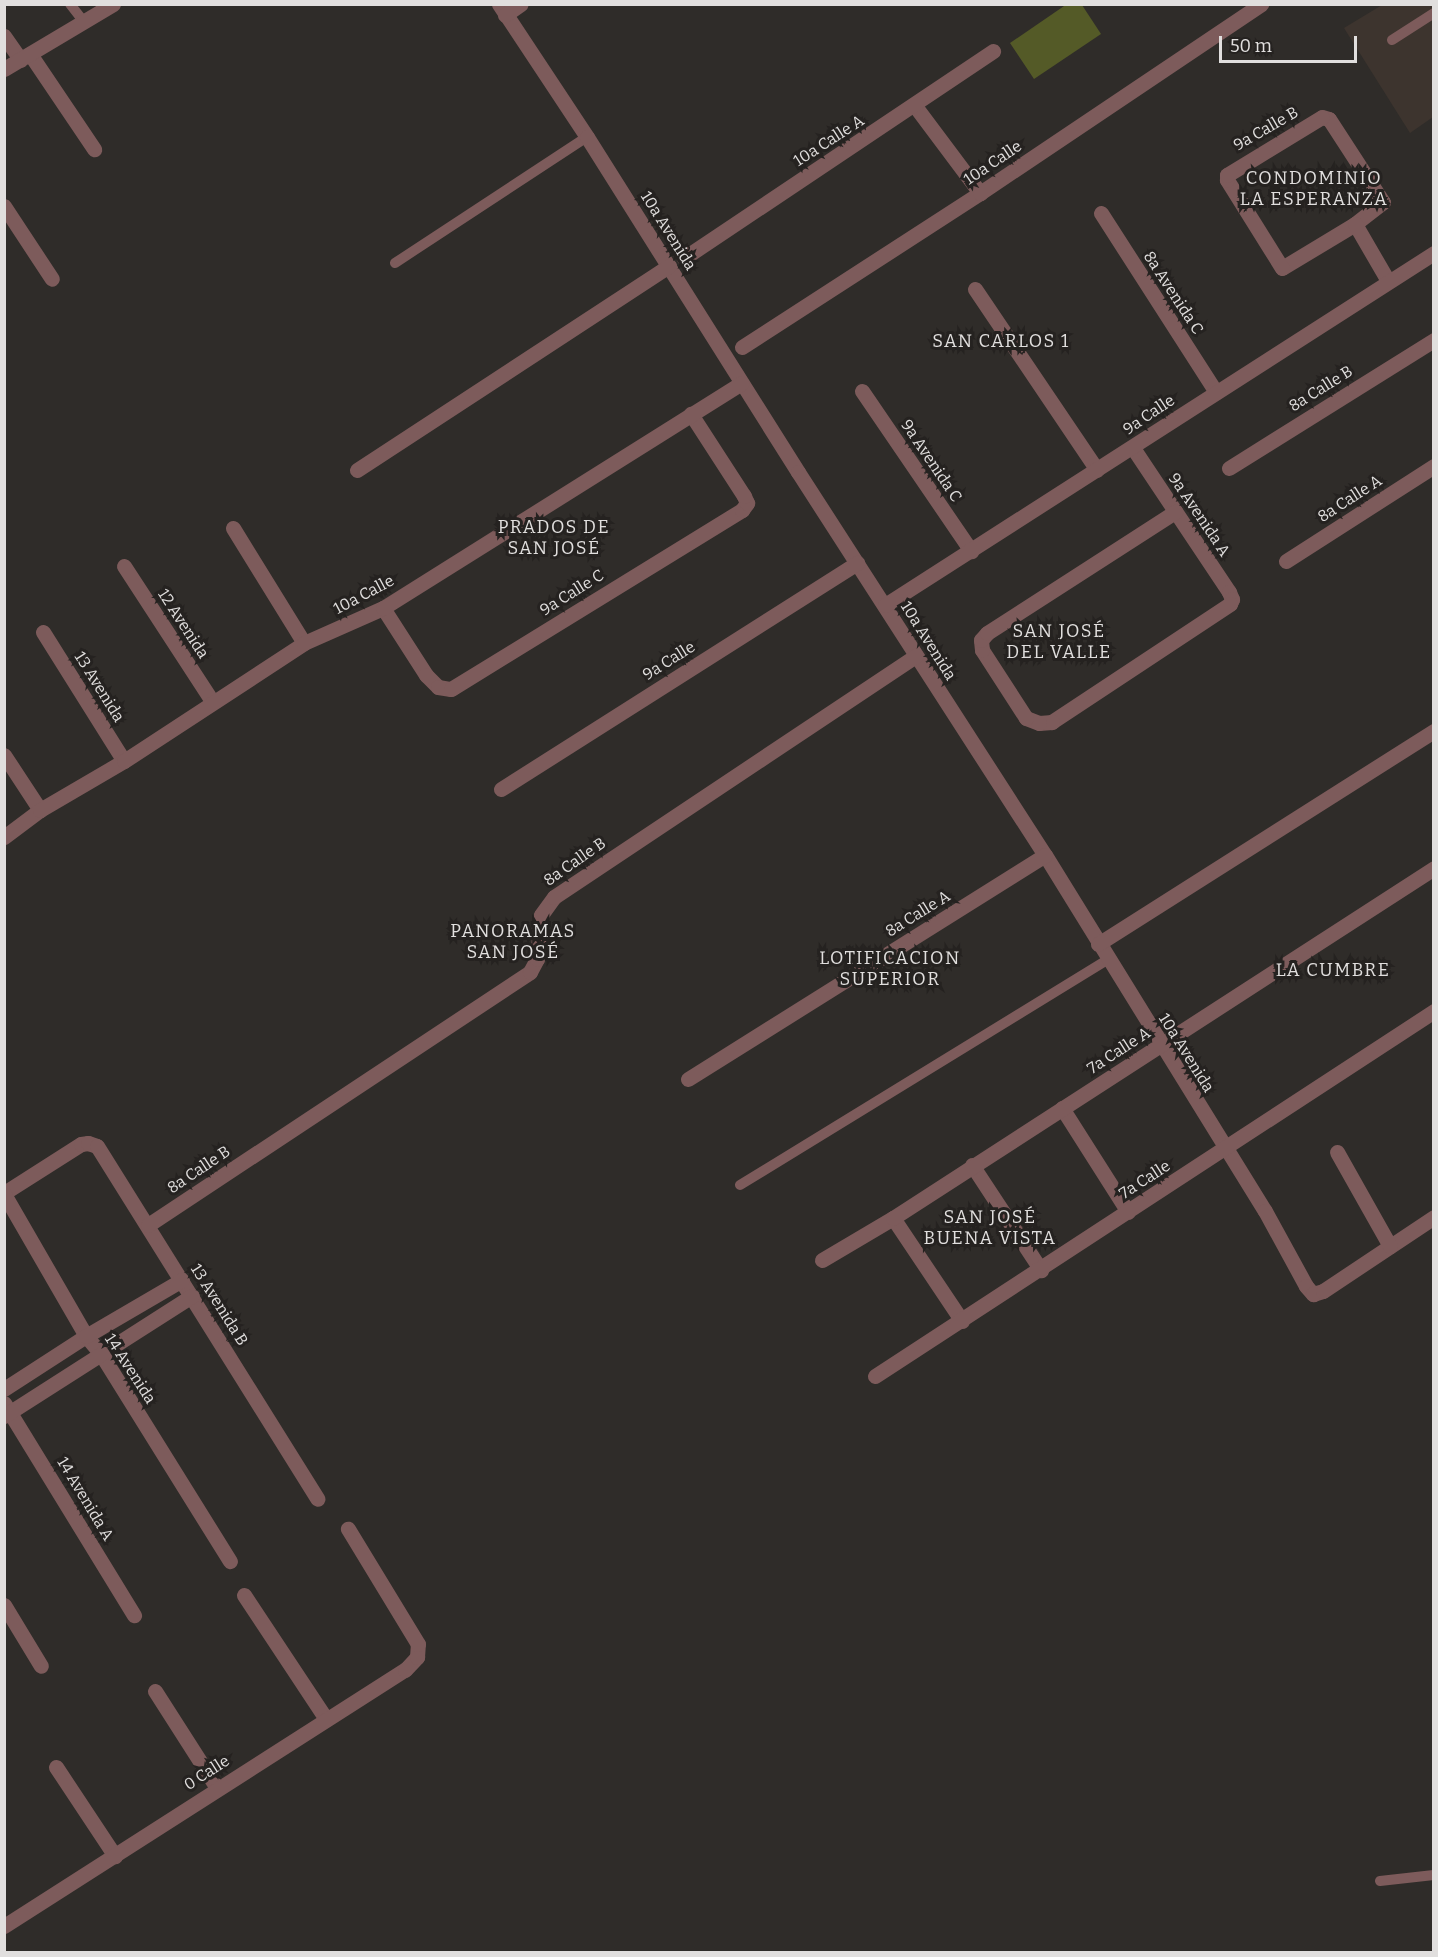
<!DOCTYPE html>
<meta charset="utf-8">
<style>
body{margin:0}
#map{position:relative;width:1438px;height:1957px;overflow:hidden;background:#2f2c29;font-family:Bitter,serif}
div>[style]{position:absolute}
.built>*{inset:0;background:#3d342e}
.green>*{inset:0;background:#545a27}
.lane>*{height:10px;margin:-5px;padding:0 5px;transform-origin:5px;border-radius:5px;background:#7d5b5b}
.street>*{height:15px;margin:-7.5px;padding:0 7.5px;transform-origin:7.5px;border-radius:7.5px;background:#7d5b5b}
span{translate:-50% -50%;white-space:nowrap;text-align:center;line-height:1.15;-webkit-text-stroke:6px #252220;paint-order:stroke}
.street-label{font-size:16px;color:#e1dfde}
.neighbourhood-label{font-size:18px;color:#e1dfde;letter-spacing:1.5px}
.frame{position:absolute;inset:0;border:6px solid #e1dfde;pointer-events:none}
.scale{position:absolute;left:1219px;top:36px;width:138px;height:27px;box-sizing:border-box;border:3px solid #e1dfde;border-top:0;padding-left:8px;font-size:18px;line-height:21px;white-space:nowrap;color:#e1dfde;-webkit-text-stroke:4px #252220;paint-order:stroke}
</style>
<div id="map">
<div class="built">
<i style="clip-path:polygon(1382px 5px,1433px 5px,1433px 117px,1410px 133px,1344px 28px)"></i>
</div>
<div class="green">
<i style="clip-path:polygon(1067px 4px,1082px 5px,1101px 34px,1034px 79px,1010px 43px)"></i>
</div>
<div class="lane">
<i style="left:70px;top:4px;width:23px;rotate:52deg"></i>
<i style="left:1392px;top:40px;width:50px;rotate:-32.7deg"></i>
<i style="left:395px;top:263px;width:230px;rotate:-33.3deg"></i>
<i style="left:740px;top:1185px;width:430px;rotate:-31.5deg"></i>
<i style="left:1380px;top:1881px;width:54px;rotate:-6.3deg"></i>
</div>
<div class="street">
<i style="left:499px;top:4px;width:159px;rotate:56.5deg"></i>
<i style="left:587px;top:137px;width:396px;rotate:57.8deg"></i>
<i style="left:798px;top:472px;width:456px;rotate:57.2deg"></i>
<i style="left:1045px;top:855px;width:418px;rotate:58.3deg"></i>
<i style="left:1265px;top:1211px;width:85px;rotate:61.3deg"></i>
<i style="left:1306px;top:1286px;width:11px;rotate:49deg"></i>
<i style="left:1313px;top:1294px;width:10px;rotate:-17deg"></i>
<i style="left:1323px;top:1291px;width:133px;rotate:-33.7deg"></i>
<i style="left:505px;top:15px;width:19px;rotate:-35deg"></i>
<i style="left:4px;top:36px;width:29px;rotate:55deg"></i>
<i style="left:30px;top:54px;width:115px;rotate:56deg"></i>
<i style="left:4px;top:69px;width:127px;rotate:-30.8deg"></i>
<i style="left:915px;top:106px;width:109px;rotate:53.2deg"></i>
<i style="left:1322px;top:117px;width:7px;rotate:16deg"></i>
<i style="left:1329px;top:119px;width:99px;rotate:57deg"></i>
<i style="left:1383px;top:202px;width:36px;rotate:142deg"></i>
<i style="left:1355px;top:224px;width:85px;rotate:148.9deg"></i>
<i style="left:1282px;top:268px;width:104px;rotate:-122deg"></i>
<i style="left:1227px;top:180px;width:5px;rotate:-90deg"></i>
<i style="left:1227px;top:175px;width:111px;rotate:-31.4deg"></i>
<i style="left:4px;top:206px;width:87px;rotate:56.7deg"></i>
<i style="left:1101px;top:213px;width:213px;rotate:57.3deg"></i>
<i style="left:1355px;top:224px;width:66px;rotate:59.9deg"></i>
<i style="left:684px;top:258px;width:372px;rotate:-33.8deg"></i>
<i style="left:975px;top:289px;width:218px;rotate:56deg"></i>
<i style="left:742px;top:347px;width:283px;rotate:-32.9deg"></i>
<i style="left:980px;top:193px;width:339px;rotate:-33.9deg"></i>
<i style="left:862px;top:391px;width:194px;rotate:55.7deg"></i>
<i style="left:1133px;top:448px;width:173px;rotate:56.3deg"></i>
<i style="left:1229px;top:592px;width:8px;rotate:67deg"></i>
<i style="left:1232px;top:599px;width:5px;rotate:112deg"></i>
<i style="left:1230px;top:604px;width:214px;rotate:146.5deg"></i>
<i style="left:1052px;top:722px;width:13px;rotate:176deg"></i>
<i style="left:1039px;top:723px;width:14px;rotate:-159deg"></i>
<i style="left:1026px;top:718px;width:81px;rotate:-122.9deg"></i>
<i style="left:982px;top:650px;width:10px;rotate:-96deg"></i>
<i style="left:981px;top:640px;width:9px;rotate:-49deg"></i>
<i style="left:987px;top:633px;width:224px;rotate:-32.8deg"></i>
<i style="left:1229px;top:468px;width:242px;rotate:-32deg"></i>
<i style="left:357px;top:470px;width:373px;rotate:-33.2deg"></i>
<i style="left:233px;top:528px;width:135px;rotate:58.3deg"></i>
<i style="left:1286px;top:561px;width:176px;rotate:-32.7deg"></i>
<i style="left:124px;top:566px;width:161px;rotate:56.9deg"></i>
<i style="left:885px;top:605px;width:652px;rotate:-32.67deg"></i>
<i style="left:383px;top:608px;width:80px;rotate:57.3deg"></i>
<i style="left:426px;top:675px;width:17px;rotate:45deg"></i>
<i style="left:438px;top:687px;width:13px;rotate:9deg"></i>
<i style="left:451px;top:689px;width:342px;rotate:-31.6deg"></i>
<i style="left:742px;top:510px;width:9px;rotate:-54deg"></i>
<i style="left:747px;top:503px;width:8px;rotate:-113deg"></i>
<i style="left:744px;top:496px;width:98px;rotate:-122.9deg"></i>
<i style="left:43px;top:632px;width:152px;rotate:57.9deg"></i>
<i style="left:4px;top:755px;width:66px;rotate:56.8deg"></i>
<i style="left:501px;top:789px;width:422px;rotate:-32.4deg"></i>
<i style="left:4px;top:837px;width:45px;rotate:-36.9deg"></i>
<i style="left:40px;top:810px;width:97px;rotate:-30.3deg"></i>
<i style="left:124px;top:761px;width:215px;rotate:-33.2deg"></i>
<i style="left:304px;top:643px;width:86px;rotate:-23.9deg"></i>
<i style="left:383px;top:608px;width:423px;rotate:-32.1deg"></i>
<i style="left:1098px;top:944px;width:398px;rotate:-32.4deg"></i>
<i style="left:688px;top:1079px;width:421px;rotate:-32.1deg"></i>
<i style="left:1062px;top:1108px;width:123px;rotate:57.6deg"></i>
<i style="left:1337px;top:1152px;width:108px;rotate:60.6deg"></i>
<i style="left:972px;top:1165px;width:126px;rotate:56.7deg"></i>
<i style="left:4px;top:1193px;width:91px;rotate:-32.5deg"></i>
<i style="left:81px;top:1144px;width:7px;rotate:-8deg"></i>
<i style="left:88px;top:1143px;width:9px;rotate:18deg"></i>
<i style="left:97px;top:1146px;width:416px;rotate:58deg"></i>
<i style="left:4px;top:1194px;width:164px;rotate:60deg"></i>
<i style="left:86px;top:1336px;width:23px;rotate:50deg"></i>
<i style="left:101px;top:1354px;width:244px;rotate:58.1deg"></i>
<i style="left:893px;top:1218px;width:124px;rotate:56.2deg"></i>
<i style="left:148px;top:1225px;width:458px;rotate:-33.5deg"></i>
<i style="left:530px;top:972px;width:15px;rotate:-62deg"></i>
<i style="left:537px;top:959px;width:44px;rotate:-84.8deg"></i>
<i style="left:541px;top:915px;width:22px;rotate:-54deg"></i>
<i style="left:554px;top:897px;width:435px;rotate:-33.7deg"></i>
<i style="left:822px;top:1260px;width:82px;rotate:-30.6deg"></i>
<i style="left:893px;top:1218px;width:644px;rotate:-32.9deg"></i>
<i style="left:875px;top:1376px;width:668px;rotate:-33.14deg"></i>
<i style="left:4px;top:1389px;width:98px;rotate:-32.9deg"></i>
<i style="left:86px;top:1336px;width:111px;rotate:-30.3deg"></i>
<i style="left:4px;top:1403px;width:249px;rotate:58.5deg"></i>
<i style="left:4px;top:1416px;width:223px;rotate:-32.6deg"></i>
<i style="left:244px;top:1595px;width:149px;rotate:56.5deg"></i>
<i style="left:4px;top:1605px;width:71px;rotate:58.8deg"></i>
<i style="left:155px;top:1691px;width:115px;rotate:57.4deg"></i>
<i style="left:56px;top:1767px;width:107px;rotate:56.5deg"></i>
<i style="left:4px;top:1926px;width:476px;rotate:-32.6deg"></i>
<i style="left:405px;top:1670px;width:18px;rotate:-47deg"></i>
<i style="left:417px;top:1657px;width:13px;rotate:-86deg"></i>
<i style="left:418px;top:1644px;width:135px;rotate:-121.3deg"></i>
</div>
<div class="street-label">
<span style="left:1266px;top:129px;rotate:-30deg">9a Calle B</span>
<span style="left:829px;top:141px;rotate:-33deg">10a Calle A</span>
<span style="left:993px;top:163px;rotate:-34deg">10a Calle</span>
<span style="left:668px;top:231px;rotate:58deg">10a Avenida</span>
<span style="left:1173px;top:293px;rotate:57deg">8a Avenida C</span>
<span style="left:1321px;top:389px;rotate:-32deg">8a Calle B</span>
<span style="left:1149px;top:415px;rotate:-34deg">9a Calle</span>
<span style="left:931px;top:461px;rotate:56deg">9a Avenida C</span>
<span style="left:1350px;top:499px;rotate:-33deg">8a Calle A</span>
<span style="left:1199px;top:515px;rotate:56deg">9a Avenida A</span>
<span style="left:572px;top:593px;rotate:-32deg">9a Calle C</span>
<span style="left:364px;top:595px;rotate:-28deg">10a Calle</span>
<span style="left:183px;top:624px;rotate:57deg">12 Avenida</span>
<span style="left:928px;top:641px;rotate:58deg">10a Avenida</span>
<span style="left:669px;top:661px;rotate:-32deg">9a Calle</span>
<span style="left:99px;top:687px;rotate:58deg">13 Avenida</span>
<span style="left:575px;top:862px;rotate:-35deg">8a Calle B</span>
<span style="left:918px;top:914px;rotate:-32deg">8a Calle A</span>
<span style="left:1119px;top:1051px;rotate:-33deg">7a Calle A</span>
<span style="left:1186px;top:1053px;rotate:58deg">10a Avenida</span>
<span style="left:199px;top:1170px;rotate:-34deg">8a Calle B</span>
<span style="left:1145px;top:1180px;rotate:-33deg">7a Calle</span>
<span style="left:219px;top:1305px;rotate:58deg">13 Avenida B</span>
<span style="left:130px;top:1369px;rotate:57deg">14 Avenida</span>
<span style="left:85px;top:1499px;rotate:59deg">14 Avenida A</span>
<span style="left:207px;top:1773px;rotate:-33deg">0 Calle</span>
</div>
<div class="neighbourhood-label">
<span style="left:1314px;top:189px">CONDOMINIO<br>LA ESPERANZA</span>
<span style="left:1001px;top:341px">SAN CARLOS 1</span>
<span style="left:554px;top:538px">PRADOS DE<br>SAN JOSÉ</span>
<span style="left:1059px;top:642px">SAN JOSÉ<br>DEL VALLE</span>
<span style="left:513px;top:942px">PANORAMAS<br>SAN JOSÉ</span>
<span style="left:890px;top:969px">LOTIFICACION<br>SUPERIOR</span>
<span style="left:1333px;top:970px">LA CUMBRE</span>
<span style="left:990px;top:1228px">SAN JOSÉ<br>BUENA VISTA</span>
</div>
<div class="frame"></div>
<div class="scale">50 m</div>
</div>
